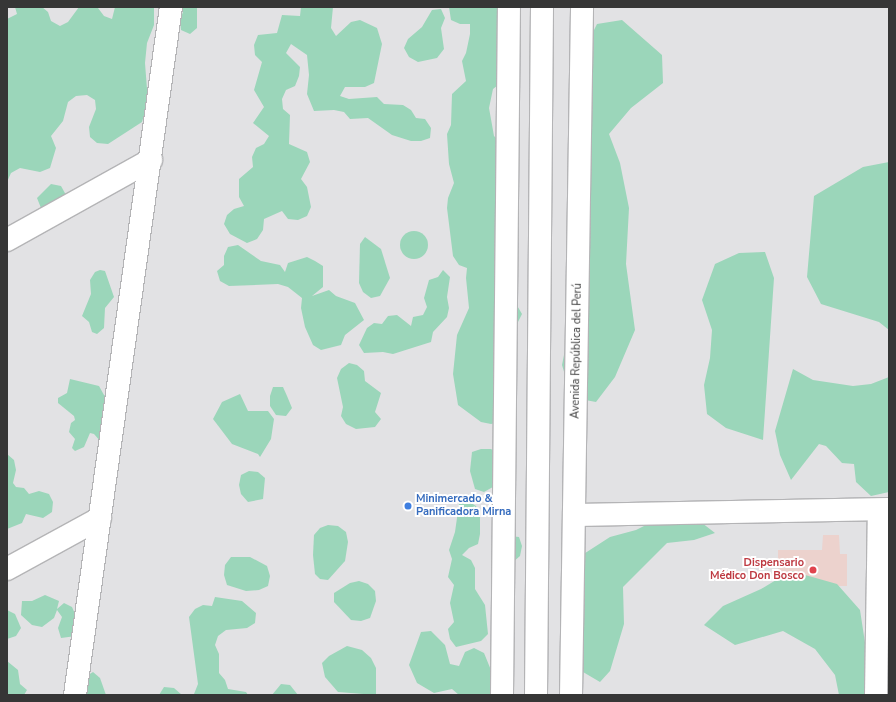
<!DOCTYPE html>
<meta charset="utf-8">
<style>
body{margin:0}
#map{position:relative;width:896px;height:702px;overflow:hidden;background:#e2e2e4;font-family:"Nunito Sans",sans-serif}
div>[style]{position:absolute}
.medical>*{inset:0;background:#ecd2cd}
.green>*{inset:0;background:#9bd6ba}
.round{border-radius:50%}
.roads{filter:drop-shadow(1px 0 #b4b4b6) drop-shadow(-1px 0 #b4b4b6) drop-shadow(0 1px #b4b4b6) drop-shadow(0 -1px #b4b4b6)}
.minor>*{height:22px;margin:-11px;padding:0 11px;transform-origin:11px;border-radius:11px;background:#fff}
.tertiary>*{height:22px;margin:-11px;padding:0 11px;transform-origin:11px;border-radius:11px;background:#fff}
.trunk>*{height:22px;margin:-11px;padding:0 11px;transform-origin:11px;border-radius:11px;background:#fff}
.dots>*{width:11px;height:11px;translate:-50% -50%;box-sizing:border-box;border:2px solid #fff;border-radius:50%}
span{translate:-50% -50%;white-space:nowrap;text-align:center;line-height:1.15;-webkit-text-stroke:4px #fff;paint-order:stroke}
.street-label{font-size:11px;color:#363636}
.shop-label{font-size:11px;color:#366cbe;font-weight:700}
.left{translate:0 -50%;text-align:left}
.health-label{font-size:11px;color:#be3a42;font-weight:700}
.right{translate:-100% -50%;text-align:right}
.frame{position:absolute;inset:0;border:8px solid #363636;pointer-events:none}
</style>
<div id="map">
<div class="medical">
<i style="clip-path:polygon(823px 535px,839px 535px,840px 554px,847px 554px,847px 586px,778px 586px,778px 550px,822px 550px)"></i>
</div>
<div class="green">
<i style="clip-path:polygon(15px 7px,42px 7px,48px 12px,51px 21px,60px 26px,68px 22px,79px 7px,98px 8px,104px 16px,112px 19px,115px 7px,154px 7px,154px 25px,147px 43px,145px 63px,148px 102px,142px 122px,108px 144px,97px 143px,90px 137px,89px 127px,96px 109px,95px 100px,87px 95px,76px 96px,68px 102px,63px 121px,51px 136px,56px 148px,50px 168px,40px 172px,20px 168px,11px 173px,7px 182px,7px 19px,17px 14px)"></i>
<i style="clip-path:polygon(181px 7px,197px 7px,197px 28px,190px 34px,181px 30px,180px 20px,183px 12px)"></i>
<i style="clip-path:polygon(301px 7px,333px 7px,331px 28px,336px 36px,351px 22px,360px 20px,377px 28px,382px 44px,374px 83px,365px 87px,345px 87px,340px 96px,349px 99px,377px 97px,384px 104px,403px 105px,411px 110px,416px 118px,425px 119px,431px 128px,430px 138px,421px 141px,411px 141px,392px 135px,368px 118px,350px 119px,344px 112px,334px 110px,314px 111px,307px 94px,309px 75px,307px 55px,291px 44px,286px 53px,300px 67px,299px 76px,295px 86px,286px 90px,282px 99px,283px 109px,290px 115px,289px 144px,307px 152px,310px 162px,301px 179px,307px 187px,311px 207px,307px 216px,298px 220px,288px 219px,282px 211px,264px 219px,263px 230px,257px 239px,247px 243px,230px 234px,224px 224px,227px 215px,234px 209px,244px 206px,239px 197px,239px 179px,253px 167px,252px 157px,256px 148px,264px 144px,269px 136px,253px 123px,264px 107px,254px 90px,262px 62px,255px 55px,254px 45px,258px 35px,277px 33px,282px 15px,300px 16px)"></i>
<i style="clip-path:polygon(449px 7px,496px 7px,500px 11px,507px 78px,493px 89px,489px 108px,494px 136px,501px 143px,512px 297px,522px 314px,518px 322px,509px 322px,494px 343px,498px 353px,500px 422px,491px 424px,481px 422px,458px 405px,453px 374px,457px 335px,469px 308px,466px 278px,467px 268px,459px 265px,453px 256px,447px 208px,448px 198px,454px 183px,449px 164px,447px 134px,451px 125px,452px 94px,466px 81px,462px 61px,466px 53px,470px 34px,470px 24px,460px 24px,451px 20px)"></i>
<i style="clip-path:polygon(441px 9px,445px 18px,441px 28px,444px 49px,437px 58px,418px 62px,409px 57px,404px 48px,408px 39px,422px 27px,432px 10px)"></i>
<i style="clip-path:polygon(622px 20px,662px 55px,663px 83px,631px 108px,609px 134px,620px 163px,629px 208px,626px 264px,635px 330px,615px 377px,596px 402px,580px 399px,568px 385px,562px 365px,580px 274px,585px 48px,597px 24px)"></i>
<i style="clip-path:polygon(889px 162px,889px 330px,879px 322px,821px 304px,807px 277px,814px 196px,863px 167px)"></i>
<i style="clip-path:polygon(51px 184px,61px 186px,66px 195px,49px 215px,41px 208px,37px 198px)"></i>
<i class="round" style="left:400px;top:231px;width:28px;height:28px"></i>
<i style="clip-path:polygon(365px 237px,381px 249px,390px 278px,380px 296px,371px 298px,363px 292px,359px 283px,360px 244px)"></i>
<i style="clip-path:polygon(238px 245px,261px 261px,280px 265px,285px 272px,288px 263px,307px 257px,315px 261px,323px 266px,323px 287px,312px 296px,329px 290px,336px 296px,355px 303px,364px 320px,345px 335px,341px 345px,321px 350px,313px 345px,305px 327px,301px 308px,302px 298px,288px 287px,278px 284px,229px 286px,220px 281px,217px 271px,224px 265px,224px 256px,228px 247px)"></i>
<i style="clip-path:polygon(765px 252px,774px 278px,763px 440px,726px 428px,707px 414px,704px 385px,710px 358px,712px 330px,702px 300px,715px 264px,739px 253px)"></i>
<i style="clip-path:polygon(100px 270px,105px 271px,114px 297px,105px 308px,104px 328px,97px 334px,92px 332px,89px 322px,82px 316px,91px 294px,90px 280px,95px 272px)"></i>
<i style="clip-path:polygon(443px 270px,450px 277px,447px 297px,449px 308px,447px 317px,433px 332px,431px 342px,393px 354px,383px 352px,364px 353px,359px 345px,367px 328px,374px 323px,382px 324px,388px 316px,397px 315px,411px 326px,413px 317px,423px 315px,427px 307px,424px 298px,429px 280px,438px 277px)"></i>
<i style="clip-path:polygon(349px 363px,357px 365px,364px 371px,365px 381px,381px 393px,375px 412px,381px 419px,375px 427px,356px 429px,346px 424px,341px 416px,343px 407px,337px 378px,341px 369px)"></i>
<i style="clip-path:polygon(793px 369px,813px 380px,853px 386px,871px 384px,889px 377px,889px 492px,871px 496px,856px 482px,854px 464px,842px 463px,826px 446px,819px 444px,791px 480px,780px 455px,775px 431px)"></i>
<i style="clip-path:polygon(70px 379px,99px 386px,104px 395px,112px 399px,101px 442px,94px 434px,90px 433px,84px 447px,75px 451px,72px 448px,75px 439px,69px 432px,71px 423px,75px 420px,74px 416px,58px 403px,58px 398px,67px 393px)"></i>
<i style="clip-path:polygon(273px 387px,283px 387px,287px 396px,292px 408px,286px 416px,276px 415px,270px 406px,270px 396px)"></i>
<i style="clip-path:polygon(240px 394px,248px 411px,268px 411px,274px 419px,271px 439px,260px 457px,258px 454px,232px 444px,213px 419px,222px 402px)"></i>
<i style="clip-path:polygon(481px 449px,491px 449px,499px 454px,500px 483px,484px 492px,475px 489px,470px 471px,472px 452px)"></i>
<i style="clip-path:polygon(7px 454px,14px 460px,16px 470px,13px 483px,16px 487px,24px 488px,29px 494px,39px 491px,49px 494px,53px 502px,52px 512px,43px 518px,26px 514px,22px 523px,7px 529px)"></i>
<i style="clip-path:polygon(249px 471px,258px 472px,265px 478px,263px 499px,248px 502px,241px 494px,239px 485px,241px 475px)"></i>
<i style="clip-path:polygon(468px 501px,476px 506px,480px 514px,480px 534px,478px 544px,469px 548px,462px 555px,471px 560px,475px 568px,475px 589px,485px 605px,488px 634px,481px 641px,456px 647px,450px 639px,448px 629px,454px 622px,450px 603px,454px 585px,448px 577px,452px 559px,449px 550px,455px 532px,459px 504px)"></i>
<i style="clip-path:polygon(664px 516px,693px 516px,715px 533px,694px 540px,667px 543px,623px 587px,624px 624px,610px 671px,600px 682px,583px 672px,571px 653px,579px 557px,610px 537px,636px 530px)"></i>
<i style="clip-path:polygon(328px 525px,338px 526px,346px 532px,348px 542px,345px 561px,328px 580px,320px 579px,315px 574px,313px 555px,314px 535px,320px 528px)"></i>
<i style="clip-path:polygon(510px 536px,519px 537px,522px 546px,520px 556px,513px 562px)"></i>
<i style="clip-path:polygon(231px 557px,250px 557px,267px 566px,270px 576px,268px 586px,259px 590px,246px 591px,227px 585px,224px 575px,225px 565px)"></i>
<i style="clip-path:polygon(791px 571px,837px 584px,860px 610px,873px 695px,839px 695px,835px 675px,815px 649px,783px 631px,735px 645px,704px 625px,723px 606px,761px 589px)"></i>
<i style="clip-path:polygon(359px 581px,368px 584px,375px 591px,376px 601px,370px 618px,361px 621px,351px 620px,334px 602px,334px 593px,350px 583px)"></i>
<i style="clip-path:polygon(45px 595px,59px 601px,57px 609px,64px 603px,72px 607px,76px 616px,76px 636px,61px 638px,58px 628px,62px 617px,57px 610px,54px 618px,42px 627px,32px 625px,21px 615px,22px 601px,32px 601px)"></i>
<i style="clip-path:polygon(215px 597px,242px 601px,256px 613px,255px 623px,247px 628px,226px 630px,218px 636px,215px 645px,219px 654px,219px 673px,225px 680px,228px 689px,246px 692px,248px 695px,194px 694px,198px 684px,189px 617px,195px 609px,203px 605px,212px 606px)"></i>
<i style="clip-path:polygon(7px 610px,15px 614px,21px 628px,16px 636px,7px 639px)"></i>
<i style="clip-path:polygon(431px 631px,445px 645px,450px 664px,459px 666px,465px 652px,474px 648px,484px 653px,495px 680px,494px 690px,490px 695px,459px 695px,452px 689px,434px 693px,417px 683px,409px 665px,421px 632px)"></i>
<i style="clip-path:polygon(347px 646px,362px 650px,371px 658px,376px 668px,376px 695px,338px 692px,325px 677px,322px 663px,329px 656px)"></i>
<i style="clip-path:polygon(7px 661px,18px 670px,20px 684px,27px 690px,24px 695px,7px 695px)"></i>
<i style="clip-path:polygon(93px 672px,100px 678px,106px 695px,85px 695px,85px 677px)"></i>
<i style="clip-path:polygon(281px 684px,290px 685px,298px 695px,272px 695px)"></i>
<i style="clip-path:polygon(164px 687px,174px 688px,182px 695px,159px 695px)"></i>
</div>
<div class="roads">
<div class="minor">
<i style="left:7px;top:240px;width:165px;rotate:-29.1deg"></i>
<i style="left:574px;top:515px;width:315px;rotate:-1.1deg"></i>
<i style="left:7px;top:569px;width:106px;rotate:-28.7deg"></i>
<i style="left:75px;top:695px;width:695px;rotate:-82.06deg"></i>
<i style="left:876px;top:695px;width:185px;rotate:-89.1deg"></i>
</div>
<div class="tertiary">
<i style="left:536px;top:695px;width:688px;rotate:-89.5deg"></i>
</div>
<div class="trunk">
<i style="left:502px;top:695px;width:688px;rotate:-89.42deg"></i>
<i style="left:571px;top:695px;width:688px;rotate:-89.08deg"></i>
</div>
</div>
<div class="dots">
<i style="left:408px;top:506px;background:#3f7fe0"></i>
<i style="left:813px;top:570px;background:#e0444e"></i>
</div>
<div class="street-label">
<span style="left:577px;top:351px;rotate:-89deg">Avenida República del Perú</span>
</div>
<div class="shop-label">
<span class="left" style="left:416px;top:506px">Minimercado &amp;<br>Panificadora Mirna</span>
</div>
<div class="health-label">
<span class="right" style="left:804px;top:570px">Dispensario<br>Médico Don Bosco</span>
</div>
<div class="frame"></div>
</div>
